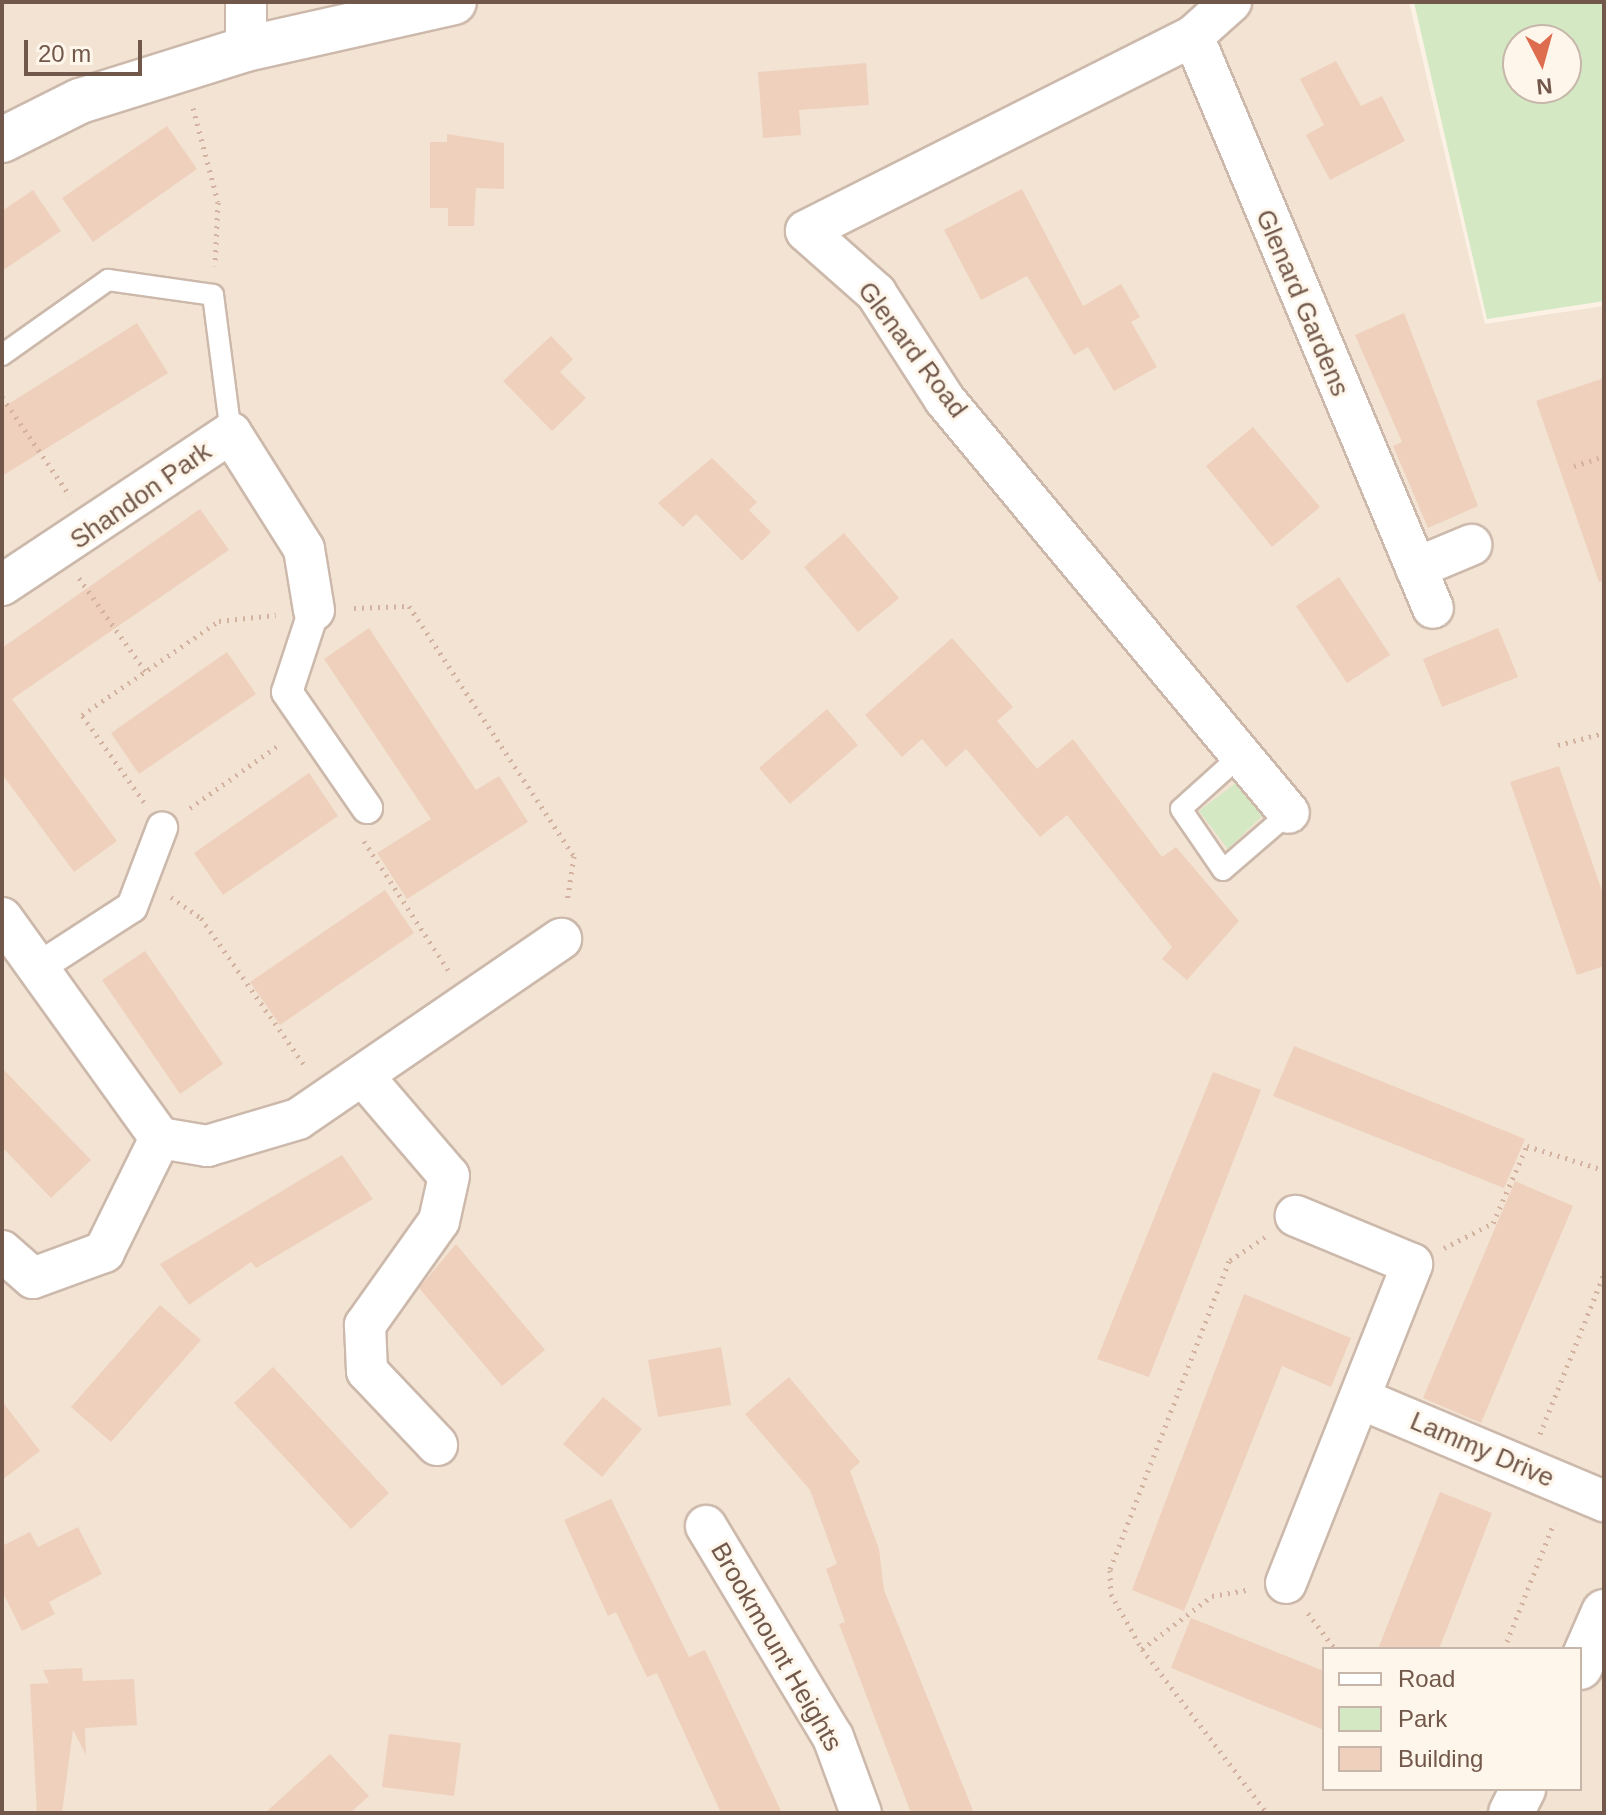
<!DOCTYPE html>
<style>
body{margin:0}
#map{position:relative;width:1606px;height:1815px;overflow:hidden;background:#fbf1e4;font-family:Helvetica,sans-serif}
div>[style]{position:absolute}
.residential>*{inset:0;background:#f2e3d3}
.green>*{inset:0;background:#d3e8c3}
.building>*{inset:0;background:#efd0bd}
.path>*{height:5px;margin-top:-2.5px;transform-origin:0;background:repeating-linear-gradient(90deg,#d3b3a0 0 2px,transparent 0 8px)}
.roads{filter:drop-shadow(2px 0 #ccb9ab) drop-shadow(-2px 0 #ccb9ab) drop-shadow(0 2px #ccb9ab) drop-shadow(0 -2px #ccb9ab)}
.service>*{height:20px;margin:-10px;padding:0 10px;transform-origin:10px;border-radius:10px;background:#fff}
.pedestrian>*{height:30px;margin:-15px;padding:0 15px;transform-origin:15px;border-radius:15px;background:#fff}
.minor>*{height:40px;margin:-20px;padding:0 20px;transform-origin:20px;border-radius:20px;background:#fff}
.tertiary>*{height:44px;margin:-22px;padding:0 22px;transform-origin:22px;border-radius:22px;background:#fff}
span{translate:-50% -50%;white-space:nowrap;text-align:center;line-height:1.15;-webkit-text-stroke:6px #fef6ea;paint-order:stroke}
.street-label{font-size:26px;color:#72584b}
.frame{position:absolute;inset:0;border:4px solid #72584b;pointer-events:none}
.legend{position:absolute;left:1322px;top:1647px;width:260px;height:144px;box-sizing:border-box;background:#fef6ea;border:2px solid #c6b7aa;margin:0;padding:10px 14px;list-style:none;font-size:24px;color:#72584b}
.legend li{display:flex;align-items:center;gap:16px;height:40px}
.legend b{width:40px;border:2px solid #c6b7aa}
.north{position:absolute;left:1502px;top:24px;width:80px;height:80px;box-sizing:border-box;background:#fef6ea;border:2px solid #c6b7aa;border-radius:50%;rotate:174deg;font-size:22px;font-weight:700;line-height:32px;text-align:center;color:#72584b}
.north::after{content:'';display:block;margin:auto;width:28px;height:36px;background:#de6c4f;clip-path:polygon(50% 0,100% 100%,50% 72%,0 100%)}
.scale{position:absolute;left:24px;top:40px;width:118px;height:36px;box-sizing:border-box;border:4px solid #72584b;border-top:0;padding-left:10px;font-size:24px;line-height:28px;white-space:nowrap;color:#72584b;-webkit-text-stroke:6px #fef6ea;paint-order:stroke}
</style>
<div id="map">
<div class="residential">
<i style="clip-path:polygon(evenodd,2px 2px,1409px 2px,1485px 324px,1604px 306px,1604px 1813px,2px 1813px,2px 2px,1324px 1649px,1580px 1649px,1580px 1789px,1324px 1789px,1324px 1649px)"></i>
</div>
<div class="green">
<i style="clip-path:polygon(evenodd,1414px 2px,1604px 2px,1604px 301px,1487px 319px,1414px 2px,1518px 40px,1566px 40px,1566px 88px,1518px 88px,1518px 40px)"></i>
<i style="clip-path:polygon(1236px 783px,1262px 816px,1228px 849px,1199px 811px)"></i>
</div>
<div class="building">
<i style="clip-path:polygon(1336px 61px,1361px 106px,1382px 96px,1405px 141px,1330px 180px,1306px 135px,1324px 125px,1300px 79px)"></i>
<i style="clip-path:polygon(866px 63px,869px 105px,799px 110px,801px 135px,763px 138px,758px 72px)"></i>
<i style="clip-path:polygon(167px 126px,197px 169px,93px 242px,62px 198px)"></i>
<i style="clip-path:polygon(447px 134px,504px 143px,504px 189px,476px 188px,474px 226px,448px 226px,448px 208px,430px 208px,430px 142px,447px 142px)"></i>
<i style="clip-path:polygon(1022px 189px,1083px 306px,1121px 284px,1140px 317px,1131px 322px,1157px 367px,1114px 391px,1088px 347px,1074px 355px,1027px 276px,981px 300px,944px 230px)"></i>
<i style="clip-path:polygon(33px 190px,61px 231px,2px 271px,2px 211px)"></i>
<i style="clip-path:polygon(1404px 313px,1478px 506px,1428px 528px,1393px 446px,1402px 442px,1355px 335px)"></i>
<i style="clip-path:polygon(137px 323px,168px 373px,2px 476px,2px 408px)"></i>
<i style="clip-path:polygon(551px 336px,573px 359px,560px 372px,586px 398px,552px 431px,503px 381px)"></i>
<i style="clip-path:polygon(1604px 378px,1604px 581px,1599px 582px,1536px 401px)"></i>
<i style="clip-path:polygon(1253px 427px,1320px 507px,1272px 547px,1206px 466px)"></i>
<i style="clip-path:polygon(712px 458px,757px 502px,749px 510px,771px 532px,742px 561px,696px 514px,683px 527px,658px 503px)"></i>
<i style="clip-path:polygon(200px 509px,229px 550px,12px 699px,117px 841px,74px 872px,2px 774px,2px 648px)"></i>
<i style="clip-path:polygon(844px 533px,899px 598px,858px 632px,804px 567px)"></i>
<i style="clip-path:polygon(1339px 577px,1390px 655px,1347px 683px,1296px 606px)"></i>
<i style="clip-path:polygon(369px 628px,476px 790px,499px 776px,528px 822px,407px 899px,377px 853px,431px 819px,324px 659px)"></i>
<i style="clip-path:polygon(1498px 628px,1518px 677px,1442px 707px,1423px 659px)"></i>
<i style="clip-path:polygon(952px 638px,1013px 707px,997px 721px,1037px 769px,1073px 739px,1162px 857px,1176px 847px,1239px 921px,1187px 980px,1162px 959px,1172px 947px,1067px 815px,1040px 837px,966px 749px,946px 767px,922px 739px,902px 757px,865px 715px)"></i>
<i style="clip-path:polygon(227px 652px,256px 694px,139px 774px,111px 733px)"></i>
<i style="clip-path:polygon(827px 709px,858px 745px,790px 804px,759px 768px)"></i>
<i style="clip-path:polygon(1559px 766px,1604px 897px,1604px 966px,1577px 975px,1510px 782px)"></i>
<i style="clip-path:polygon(309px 773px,338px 816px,223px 895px,194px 853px)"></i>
<i style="clip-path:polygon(385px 890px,414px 933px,280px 1025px,250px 982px)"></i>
<i style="clip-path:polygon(145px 951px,223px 1064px,180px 1094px,102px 980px)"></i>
<i style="clip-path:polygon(1294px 1046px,1525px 1139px,1504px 1188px,1273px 1096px)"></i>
<i style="clip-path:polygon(2px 1068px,91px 1160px,51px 1198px,2px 1147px)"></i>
<i style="clip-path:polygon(1213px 1072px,1261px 1090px,1149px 1377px,1097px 1359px)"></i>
<i style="clip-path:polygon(342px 1155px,373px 1199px,256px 1268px,251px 1262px,189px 1305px,160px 1264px)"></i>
<i style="clip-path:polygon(1515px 1181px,1573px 1206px,1481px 1423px,1423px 1398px)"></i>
<i style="clip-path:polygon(456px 1244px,545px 1350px,502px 1386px,419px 1288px)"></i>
<i style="clip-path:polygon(1244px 1294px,1351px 1338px,1331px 1387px,1282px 1366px,1184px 1611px,1132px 1590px)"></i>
<i style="clip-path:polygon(160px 1305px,201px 1340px,111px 1442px,71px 1407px)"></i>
<i style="clip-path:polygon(721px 1347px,731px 1405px,658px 1417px,648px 1360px)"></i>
<i style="clip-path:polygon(273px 1367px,389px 1493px,351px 1529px,234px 1403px)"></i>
<i style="clip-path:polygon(789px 1377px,860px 1462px,850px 1471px,879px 1549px,884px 1590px,974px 1813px,911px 1813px,839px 1624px,845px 1622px,826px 1569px,837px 1564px,810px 1490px,745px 1414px)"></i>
<i style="clip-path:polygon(603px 1397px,642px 1429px,602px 1477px,563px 1444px)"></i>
<i style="clip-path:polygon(2px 1401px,40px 1451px,2px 1480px)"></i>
<i style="clip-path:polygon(1440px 1492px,1492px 1513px,1468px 1575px,1439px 1649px,1378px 1649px)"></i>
<i style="clip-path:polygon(611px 1499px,689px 1657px,705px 1650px,782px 1813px,721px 1813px,657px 1673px,647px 1677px,616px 1612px,608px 1616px,564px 1520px)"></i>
<i style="clip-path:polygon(78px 1527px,102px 1574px,49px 1602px,55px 1614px,22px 1631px,2px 1591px,2px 1546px,30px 1532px,38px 1547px)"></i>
<i style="clip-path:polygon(1191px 1618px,1324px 1671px,1324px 1730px,1171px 1668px)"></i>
<i style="clip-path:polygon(82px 1668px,83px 1681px,134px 1679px,137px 1725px,85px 1728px,86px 1755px,73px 1730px,62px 1813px,37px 1813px,30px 1684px,49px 1683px,43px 1670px)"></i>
<i style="clip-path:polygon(389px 1734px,461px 1743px,454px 1796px,382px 1787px)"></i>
<i style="clip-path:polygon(330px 1754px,369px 1796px,350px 1813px,265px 1813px)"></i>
</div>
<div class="path">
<i style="left:193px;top:108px;width:97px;rotate:75.1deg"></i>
<i style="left:218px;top:202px;width:64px;rotate:92.7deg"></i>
<i style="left:2px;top:397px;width:120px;rotate:55.5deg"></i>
<i style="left:1574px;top:466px;width:32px;rotate:-18deg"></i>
<i style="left:79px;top:578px;width:115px;rotate:54.5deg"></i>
<i style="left:354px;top:608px;width:55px;rotate:-2.1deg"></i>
<i style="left:409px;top:606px;width:300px;rotate:56.6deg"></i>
<i style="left:574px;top:856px;width:47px;rotate:98.7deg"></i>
<i style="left:1558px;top:745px;width:48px;rotate:-14.6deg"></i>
<i style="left:144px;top:802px;width:107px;rotate:-125.5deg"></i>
<i style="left:82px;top:715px;width:166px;rotate:-34.5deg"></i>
<i style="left:219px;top:621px;width:57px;rotate:-6deg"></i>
<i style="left:190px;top:808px;width:110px;rotate:-35.4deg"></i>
<i style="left:364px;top:841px;width:154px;rotate:56.9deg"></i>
<i style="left:171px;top:897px;width:37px;rotate:35deg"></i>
<i style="left:201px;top:918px;width:181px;rotate:54.9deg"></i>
<i style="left:1265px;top:1237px;width:43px;rotate:146.3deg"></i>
<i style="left:1229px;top:1261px;width:331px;rotate:111.1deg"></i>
<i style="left:1110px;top:1570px;width:24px;rotate:88deg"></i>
<i style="left:1111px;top:1594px;width:63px;rotate:60.6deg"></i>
<i style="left:1142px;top:1649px;width:206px;rotate:52.7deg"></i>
<i style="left:1444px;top:1248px;width:55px;rotate:-27deg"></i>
<i style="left:1493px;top:1223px;width:84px;rotate:-66.2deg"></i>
<i style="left:1527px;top:1146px;width:81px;rotate:17.3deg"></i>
<i style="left:1540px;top:1434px;width:172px;rotate:-68.2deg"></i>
<i style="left:1308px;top:1613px;width:45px;rotate:53.1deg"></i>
<i style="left:1142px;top:1649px;width:88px;rotate:-37.1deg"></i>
<i style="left:1212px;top:1596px;width:39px;rotate:-10deg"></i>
<i style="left:1504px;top:1649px;width:136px;rotate:-68.4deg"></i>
</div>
<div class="roads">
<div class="service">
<i style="left:2px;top:355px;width:130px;rotate:-35.3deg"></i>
<i style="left:108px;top:280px;width:106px;rotate:8.1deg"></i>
<i style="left:213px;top:295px;width:139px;rotate:82.6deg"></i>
<i style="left:1242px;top:754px;width:82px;rotate:138deg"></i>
<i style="left:1181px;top:809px;width:74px;rotate:55.5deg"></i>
<i style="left:1223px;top:870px;width:87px;rotate:-40.8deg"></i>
</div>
<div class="pedestrian">
<i style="left:314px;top:610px;width:86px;rotate:108.2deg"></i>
<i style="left:287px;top:692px;width:141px;rotate:55.4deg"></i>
<i style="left:36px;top:969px;width:114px;rotate:-32.9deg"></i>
<i style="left:132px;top:907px;width:85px;rotate:-69.2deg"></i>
</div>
<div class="minor">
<i style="left:246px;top:2px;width:47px;rotate:90deg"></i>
<i style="left:1231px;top:2px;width:51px;rotate:138.2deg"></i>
<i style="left:1193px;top:36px;width:433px;rotate:153.3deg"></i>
<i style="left:806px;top:231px;width:94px;rotate:41.5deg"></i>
<i style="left:876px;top:293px;width:127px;rotate:57.2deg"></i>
<i style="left:945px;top:400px;width:537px;rotate:50.21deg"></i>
<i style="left:1193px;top:36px;width:620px;rotate:67.24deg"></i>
<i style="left:1416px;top:568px;width:60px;rotate:-22.7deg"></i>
<i style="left:2px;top:585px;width:275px;rotate:-33.6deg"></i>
<i style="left:231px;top:433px;width:137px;rotate:57.8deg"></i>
<i style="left:304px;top:549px;width:62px;rotate:80.7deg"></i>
<i style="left:2px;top:918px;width:271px;rotate:54.3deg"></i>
<i style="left:160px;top:1138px;width:48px;rotate:9.7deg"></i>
<i style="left:207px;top:1146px;width:95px;rotate:-16.5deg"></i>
<i style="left:298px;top:1119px;width:319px;rotate:-34.4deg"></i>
<i style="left:364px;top:1077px;width:130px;rotate:49.4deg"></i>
<i style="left:449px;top:1176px;width:46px;rotate:102.5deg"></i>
<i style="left:439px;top:1221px;width:128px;rotate:125.4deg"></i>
<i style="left:365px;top:1325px;width:46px;rotate:87.5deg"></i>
<i style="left:367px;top:1371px;width:102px;rotate:46.6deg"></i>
<i style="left:2px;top:1251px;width:41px;rotate:41.1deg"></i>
<i style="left:33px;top:1278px;width:76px;rotate:-20.1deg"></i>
<i style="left:104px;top:1252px;width:127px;rotate:-63.8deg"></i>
<i style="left:1361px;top:1399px;width:264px;rotate:22.8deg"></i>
<i style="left:706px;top:1526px;width:246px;rotate:59deg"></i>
<i style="left:833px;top:1737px;width:81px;rotate:69.8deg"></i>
<i style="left:1286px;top:1583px;width:343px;rotate:-68.4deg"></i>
<i style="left:1412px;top:1264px;width:126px;rotate:-157.5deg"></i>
</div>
<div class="tertiary">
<i style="left:2px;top:140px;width:87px;rotate:-26.6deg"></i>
<i style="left:80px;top:101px;width:174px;rotate:-17.4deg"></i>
<i style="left:246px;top:49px;width:213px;rotate:-12.7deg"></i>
<i style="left:1580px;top:1667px;width:60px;rotate:-66.4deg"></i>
<i style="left:1511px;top:1813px;width:27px;rotate:-63deg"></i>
</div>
</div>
<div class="street-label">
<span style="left:1302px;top:303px;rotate:67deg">Glenard Gardens</span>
<span style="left:912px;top:350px;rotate:53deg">Glenard Road</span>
<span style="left:141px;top:496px;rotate:-35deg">Shandon Park</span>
<span style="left:1482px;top:1450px;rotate:23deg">Lammy Drive</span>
<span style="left:776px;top:1647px;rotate:60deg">Brookmount Heights</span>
</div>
<div class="frame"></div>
<ul class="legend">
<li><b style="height:10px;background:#fff"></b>Road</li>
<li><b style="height:22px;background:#d3e8c3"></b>Park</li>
<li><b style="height:22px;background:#efd0bd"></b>Building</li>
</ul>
<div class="north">N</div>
<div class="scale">20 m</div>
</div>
